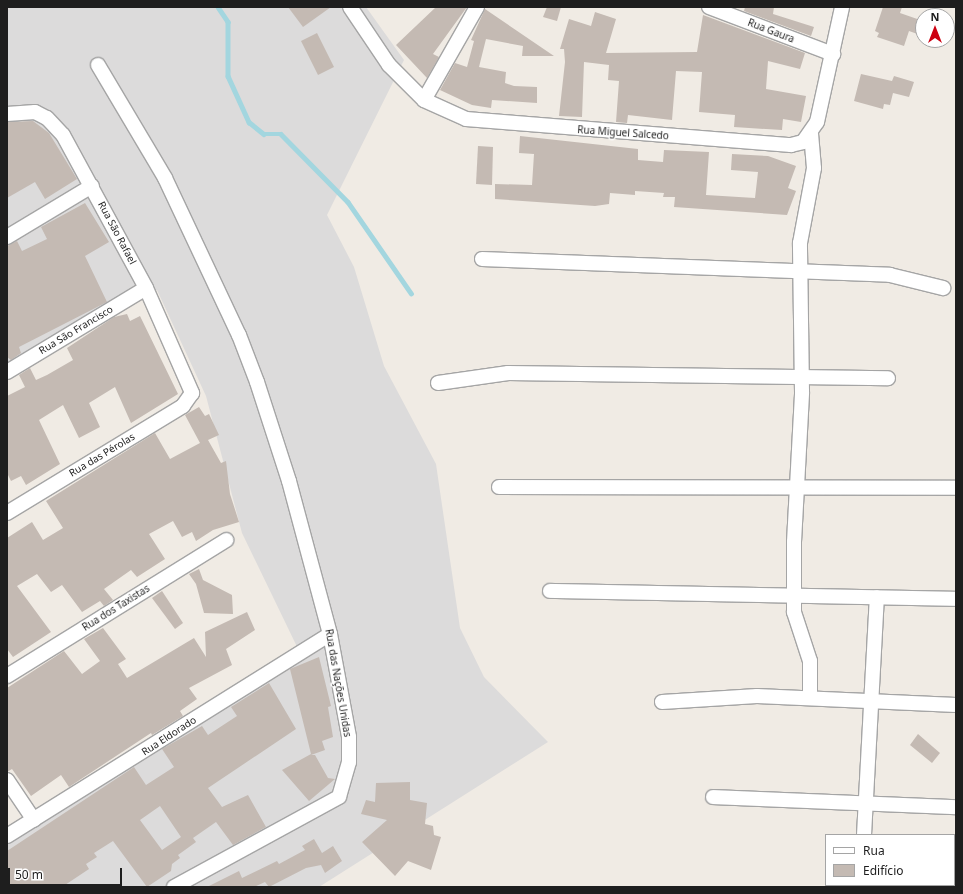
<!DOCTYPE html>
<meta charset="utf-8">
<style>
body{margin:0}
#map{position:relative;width:963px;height:894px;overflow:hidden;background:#f0ebe4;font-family:"Noto Sans",sans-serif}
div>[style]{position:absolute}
.residential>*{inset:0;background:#dcdbdb}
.stream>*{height:4.5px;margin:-2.25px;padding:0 2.25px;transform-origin:2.25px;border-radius:2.25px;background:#a3d6df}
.building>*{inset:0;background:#c4bab3}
.roads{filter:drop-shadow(1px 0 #a5a5a5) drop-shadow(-1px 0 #a5a5a5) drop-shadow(0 1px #a5a5a5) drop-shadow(0 -1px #a5a5a5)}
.street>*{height:14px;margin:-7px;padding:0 7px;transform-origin:7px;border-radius:7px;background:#fff}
span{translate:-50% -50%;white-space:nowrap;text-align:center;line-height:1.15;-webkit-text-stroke:3px #fff;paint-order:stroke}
.street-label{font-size:10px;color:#1e1e1e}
.frame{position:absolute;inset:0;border:8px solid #1e1e1e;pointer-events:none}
.legend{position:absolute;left:825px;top:834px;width:130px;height:52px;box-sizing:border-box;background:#fff;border:1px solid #a5a5a5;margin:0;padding:5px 7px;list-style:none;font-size:12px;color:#1e1e1e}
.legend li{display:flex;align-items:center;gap:8px;height:20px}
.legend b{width:20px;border:1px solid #a5a5a5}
.north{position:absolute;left:915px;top:8px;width:40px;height:40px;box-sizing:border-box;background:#fff;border:1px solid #a5a5a5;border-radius:50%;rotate:0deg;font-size:11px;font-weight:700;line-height:16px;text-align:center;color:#1e1e1e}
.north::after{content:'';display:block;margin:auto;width:14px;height:18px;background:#cd0011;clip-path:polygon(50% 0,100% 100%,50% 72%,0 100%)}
.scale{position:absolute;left:8px;top:868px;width:114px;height:18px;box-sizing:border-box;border:2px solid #1e1e1e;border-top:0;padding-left:5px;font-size:12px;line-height:14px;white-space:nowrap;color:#1e1e1e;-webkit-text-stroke:3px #fff;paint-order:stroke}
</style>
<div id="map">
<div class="residential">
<i style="clip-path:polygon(7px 7px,366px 7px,404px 60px,327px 215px,354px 267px,384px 366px,436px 464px,460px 628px,484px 677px,548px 742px,319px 887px,7px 887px,7px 841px,301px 655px,242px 533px,206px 396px,157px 290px,7px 379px)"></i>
</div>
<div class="stream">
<i style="left:218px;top:7px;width:18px;rotate:56deg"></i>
<i style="left:228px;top:22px;width:54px;rotate:90deg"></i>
<i style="left:228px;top:76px;width:51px;rotate:65.5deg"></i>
<i style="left:249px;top:122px;width:19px;rotate:39deg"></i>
<i style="left:264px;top:134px;width:17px"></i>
<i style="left:281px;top:134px;width:95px;rotate:45.4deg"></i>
<i style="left:348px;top:202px;width:111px;rotate:55.3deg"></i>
</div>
<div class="building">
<i style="clip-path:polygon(288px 7px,331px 7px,303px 27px)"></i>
<i style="clip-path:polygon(436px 7px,467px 7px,433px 54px,439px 57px,427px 78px,396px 45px)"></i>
<i style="clip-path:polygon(547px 7px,561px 7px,557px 21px,543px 17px)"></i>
<i style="clip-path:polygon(745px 7px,774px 7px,773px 14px,814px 27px,811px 36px,744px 11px)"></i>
<i style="clip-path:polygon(883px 7px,902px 7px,900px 13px,923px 21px,923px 36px,909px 31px,904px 46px,877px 37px,879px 33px,875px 31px)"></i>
<i style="clip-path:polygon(485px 9px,554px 56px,522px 56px,523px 46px,486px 39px,479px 67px,506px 72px,505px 83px,514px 86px,537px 87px,537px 103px,492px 100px,491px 108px,472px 105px,440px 90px,455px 63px,467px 67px,474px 41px,471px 40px)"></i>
<i style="clip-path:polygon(595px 12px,616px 19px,606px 53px,697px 52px,703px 15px,805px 53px,800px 69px,768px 61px,766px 89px,806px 96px,801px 122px,783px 119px,782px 130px,734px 127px,735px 115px,699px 112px,702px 72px,676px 71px,672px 120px,628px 115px,627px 123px,616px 122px,619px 81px,608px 80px,609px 65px,584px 62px,582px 117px,559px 116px,565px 62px,564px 49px,560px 49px,569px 19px,591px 26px)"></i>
<i style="clip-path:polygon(317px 33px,334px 67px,318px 75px,301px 41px)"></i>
<i style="clip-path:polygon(861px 74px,892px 81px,894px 76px,914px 82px,909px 97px,893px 93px,890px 105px,884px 104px,883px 109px,854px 101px)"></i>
<i style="clip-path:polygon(33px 121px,49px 133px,77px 179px,45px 199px,35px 182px,7px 198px,7px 122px)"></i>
<i style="clip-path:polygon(520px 136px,638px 149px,638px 160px,663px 162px,664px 150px,709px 152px,706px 195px,755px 198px,758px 172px,731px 170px,732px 154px,768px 156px,796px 166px,788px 188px,796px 191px,787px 215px,674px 207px,675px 197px,663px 197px,664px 193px,635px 191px,635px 195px,610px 193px,609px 204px,595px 206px,495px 199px,495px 184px,532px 185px,534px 154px,519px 153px)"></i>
<i style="clip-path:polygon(478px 146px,493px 147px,492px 185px,476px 184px)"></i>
<i style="clip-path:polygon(85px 203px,109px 242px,85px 256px,107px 302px,19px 347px,21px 353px,11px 360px,7px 357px,7px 246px,17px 241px,22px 251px,47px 239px,41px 227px)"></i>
<i style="clip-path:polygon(127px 314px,130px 321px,140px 316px,178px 394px,131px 423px,115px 387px,89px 403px,100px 427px,79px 438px,63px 405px,39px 420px,60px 464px,26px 485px,21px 476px,11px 481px,7px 473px,7px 396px,25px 387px,19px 375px,30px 368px,36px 380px,47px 375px,73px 360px,67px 348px,114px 317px)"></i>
<i style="clip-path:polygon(199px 407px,205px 416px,209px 414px,219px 435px,208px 440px,221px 463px,226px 461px,230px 494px,239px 522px,213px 530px,196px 541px,192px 532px,182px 537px,173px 521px,149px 534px,165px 559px,137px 577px,131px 570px,104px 589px,113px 600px,104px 606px,100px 601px,82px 612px,62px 585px,51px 592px,37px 574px,17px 586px,51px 632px,13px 657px,7px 649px,7px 538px,32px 522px,43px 540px,63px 528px,46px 501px,155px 433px,170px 459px,200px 443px,185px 415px)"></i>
<i style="clip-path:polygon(199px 569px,203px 580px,232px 595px,233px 614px,204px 613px,196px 584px,189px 574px)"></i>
<i style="clip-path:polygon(162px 591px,183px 623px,175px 629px,152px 598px)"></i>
<i style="clip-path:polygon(247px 612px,255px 630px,226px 649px,232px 665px,189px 688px,197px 699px,180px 711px,183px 716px,152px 735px,151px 733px,69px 787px,61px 775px,31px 796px,12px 769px,7px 772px,7px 688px,64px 651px,82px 674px,100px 661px,84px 639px,103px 628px,126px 659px,118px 664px,127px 678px,194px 638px,206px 657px,205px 632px)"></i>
<i style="clip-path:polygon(319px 657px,331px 706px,328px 707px,333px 737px,322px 741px,325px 750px,311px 755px,315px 755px,328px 778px,335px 779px,309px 801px,282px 770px,311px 754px,290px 669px)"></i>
<i style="clip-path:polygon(evenodd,269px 683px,296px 729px,208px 788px,222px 807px,248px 795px,266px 827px,233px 845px,216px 822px,193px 838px,196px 842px,178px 855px,180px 858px,172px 864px,171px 871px,147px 887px,113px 841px,94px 853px,97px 857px,86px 864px,89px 869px,62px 887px,7px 887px,7px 851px,134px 767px,146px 785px,174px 767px,162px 749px,202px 726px,208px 735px,237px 716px,231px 707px,269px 683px,160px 806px,181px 837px,162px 850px,140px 820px,160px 806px)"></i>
<i style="clip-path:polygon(918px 734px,940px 753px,932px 763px,910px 745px)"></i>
<i style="clip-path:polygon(410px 782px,410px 800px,427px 803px,425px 824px,433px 826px,434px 835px,441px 837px,431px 870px,408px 861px,395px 876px,362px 842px,387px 820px,361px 814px,366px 800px,375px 802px,376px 783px)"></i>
<i style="clip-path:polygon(314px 839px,322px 853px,333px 846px,342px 861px,325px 873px,321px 865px,306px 868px,269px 887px,265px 882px,254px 887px,207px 887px,239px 871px,242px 878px,277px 861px,279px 864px,305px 850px,302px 846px)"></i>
</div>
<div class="roads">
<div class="street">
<i style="left:350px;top:7px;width:70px;rotate:56.1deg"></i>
<i style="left:389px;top:65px;width:49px;rotate:45deg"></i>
<i style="left:424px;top:100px;width:46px;rotate:24.3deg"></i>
<i style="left:466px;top:119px;width:326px;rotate:4.6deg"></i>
<i style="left:791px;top:145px;width:12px;rotate:-14deg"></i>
<i style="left:803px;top:142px;width:24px;rotate:-55deg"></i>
<i style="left:817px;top:122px;width:118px;rotate:-77.7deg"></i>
<i style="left:709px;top:7px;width:133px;rotate:20.8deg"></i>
<i style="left:98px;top:65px;width:131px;rotate:59.3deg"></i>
<i style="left:165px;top:178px;width:174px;rotate:64.8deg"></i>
<i style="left:239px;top:335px;width:50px;rotate:69deg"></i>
<i style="left:257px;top:382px;width:104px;rotate:72.1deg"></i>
<i style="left:289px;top:481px;width:158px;rotate:75deg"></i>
<i style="left:330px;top:634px;width:105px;rotate:79.5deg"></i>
<i style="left:349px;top:737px;width:25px;rotate:90deg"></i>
<i style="left:349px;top:762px;width:36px;rotate:106deg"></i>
<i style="left:339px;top:797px;width:188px;rotate:151.4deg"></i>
<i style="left:424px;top:100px;width:107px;rotate:-60.3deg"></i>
<i style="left:7px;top:114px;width:28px;rotate:-4deg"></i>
<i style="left:35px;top:112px;width:13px;rotate:27deg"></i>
<i style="left:47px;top:118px;width:23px;rotate:47deg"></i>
<i style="left:63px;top:135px;width:174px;rotate:61.5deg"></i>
<i style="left:146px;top:288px;width:115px;rotate:66.3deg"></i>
<i style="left:192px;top:393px;width:16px;rotate:125deg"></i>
<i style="left:183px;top:406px;width:206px;rotate:148.7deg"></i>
<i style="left:7px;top:237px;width:99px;rotate:-31deg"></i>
<i style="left:482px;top:259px;width:408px;rotate:2.2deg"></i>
<i style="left:890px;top:275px;width:55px;rotate:13.8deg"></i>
<i style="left:7px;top:372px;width:162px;rotate:-31.1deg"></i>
<i style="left:438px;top:383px;width:71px;rotate:-8.1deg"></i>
<i style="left:508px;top:373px;width:380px;rotate:0.8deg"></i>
<i style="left:499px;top:487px;width:457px;rotate:0.1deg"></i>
<i style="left:550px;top:591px;width:406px;rotate:1.1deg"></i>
<i style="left:7px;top:676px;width:258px;rotate:-31.8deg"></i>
<i style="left:810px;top:697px;width:36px;rotate:-90deg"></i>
<i style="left:810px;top:661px;width:52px;rotate:-108.1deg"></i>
<i style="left:794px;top:612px;width:70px;rotate:-90deg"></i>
<i style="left:794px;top:542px;width:150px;rotate:-86.9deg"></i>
<i style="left:802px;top:392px;width:149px;rotate:-90.8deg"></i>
<i style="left:800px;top:243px;width:76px;rotate:-79.4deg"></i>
<i style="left:814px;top:168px;width:34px;rotate:-95deg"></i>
<i style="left:662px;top:702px;width:95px;rotate:-3.6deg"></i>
<i style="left:757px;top:696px;width:199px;rotate:2.6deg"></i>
<i style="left:7px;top:780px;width:48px;rotate:56deg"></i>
<i style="left:713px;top:797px;width:243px;rotate:2.4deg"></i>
<i style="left:864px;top:835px;width:238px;rotate:-86.9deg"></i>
<i style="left:7px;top:836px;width:381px;rotate:-32deg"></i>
<i style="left:861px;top:887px;width:2px;rotate:-90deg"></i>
</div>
</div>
<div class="street-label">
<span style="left:771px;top:31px;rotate:21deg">Rua Gaura</span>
<span style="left:623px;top:133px;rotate:4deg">Rua Miguel Salcedo</span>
<span style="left:117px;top:233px;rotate:62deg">Rua São Rafael</span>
<span style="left:76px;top:330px;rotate:-31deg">Rua São Francisco</span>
<span style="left:102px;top:455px;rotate:-31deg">Rua das Pérolas</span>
<span style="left:116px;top:608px;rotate:-32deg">Rua dos Taxistas</span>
<span style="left:338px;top:683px;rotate:80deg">Rua das Nações Unidas</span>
<span style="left:169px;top:736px;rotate:-33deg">Rua Eldorado</span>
</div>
<div class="frame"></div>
<ul class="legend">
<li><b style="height:5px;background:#fff"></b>Rua</li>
<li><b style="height:11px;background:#c4bab3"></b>Edifício</li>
</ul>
<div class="north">N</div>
<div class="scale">50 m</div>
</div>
